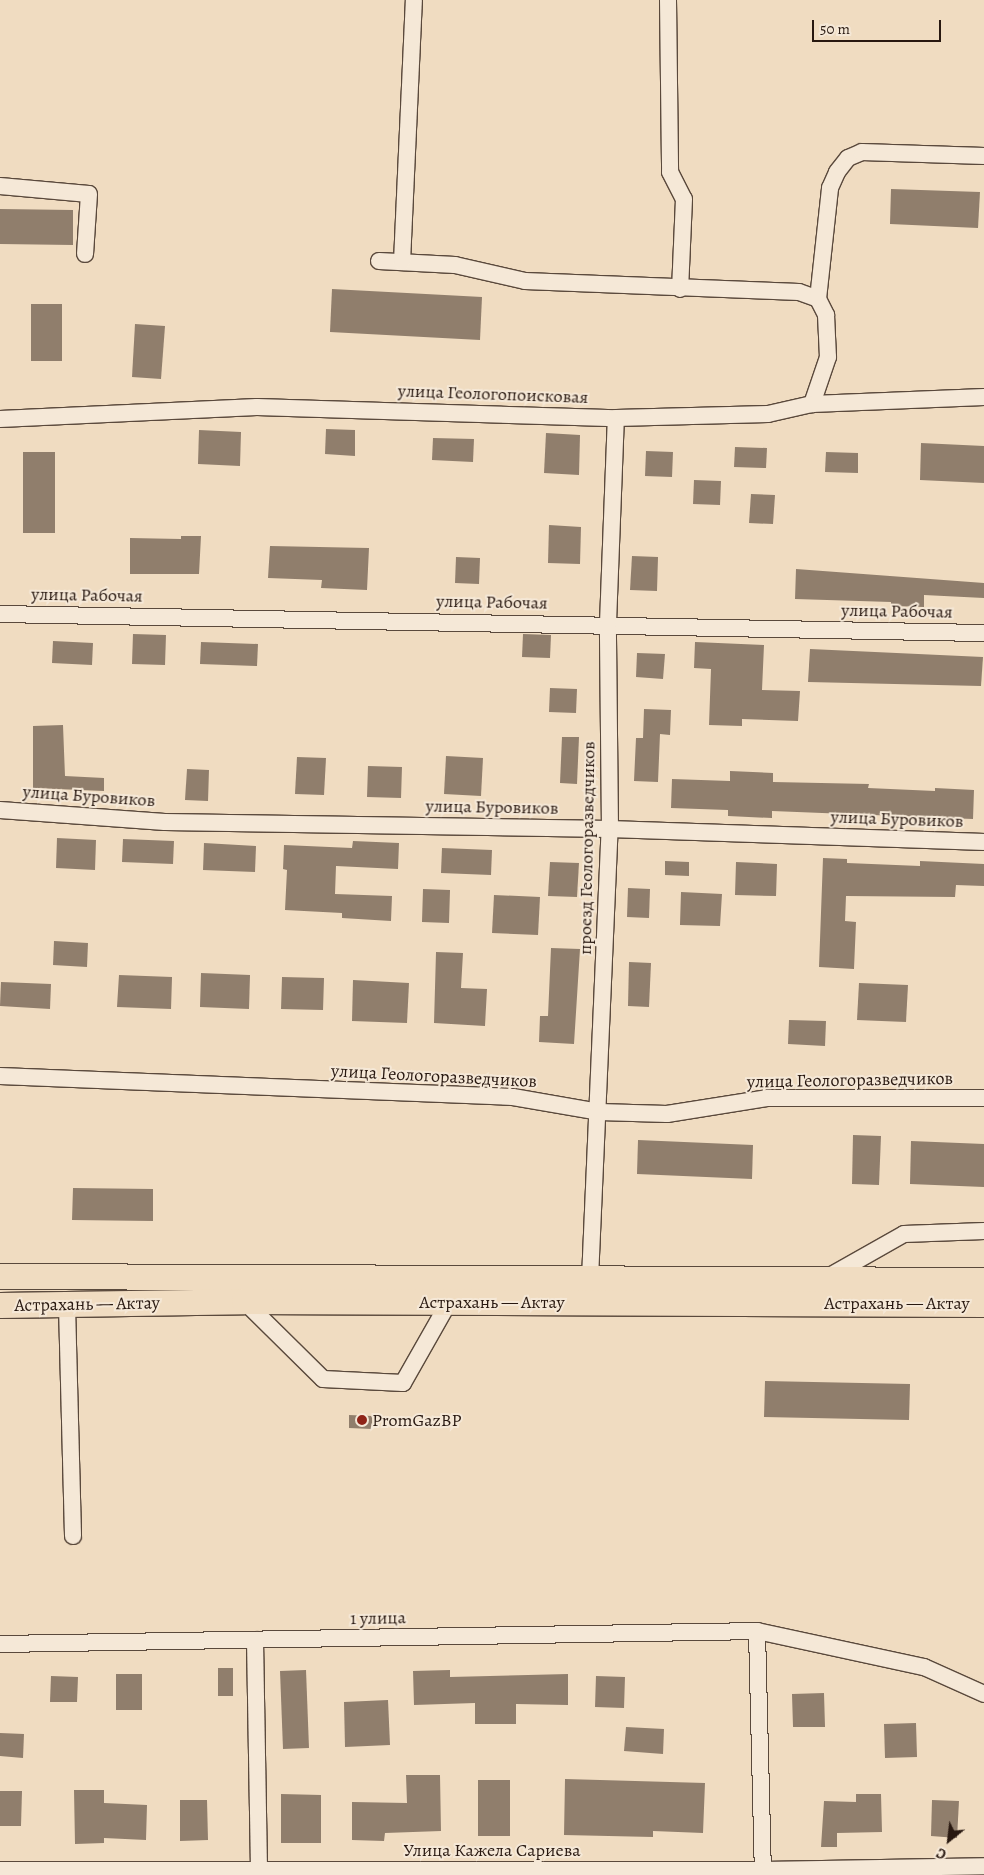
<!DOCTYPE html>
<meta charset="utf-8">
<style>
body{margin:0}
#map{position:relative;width:984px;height:1875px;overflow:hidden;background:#f0dcc1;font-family:Alegreya,serif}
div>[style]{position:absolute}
.building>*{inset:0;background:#907e6c}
.roads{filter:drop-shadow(1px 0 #5a493c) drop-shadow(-1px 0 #5a493c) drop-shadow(0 1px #5a493c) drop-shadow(0 -1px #5a493c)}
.minor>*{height:16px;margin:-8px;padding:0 8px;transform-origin:8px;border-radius:8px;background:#f5e8d7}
.highway>*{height:25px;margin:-12.5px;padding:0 12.5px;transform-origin:12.5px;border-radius:12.5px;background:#f0dcc1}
.dots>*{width:14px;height:14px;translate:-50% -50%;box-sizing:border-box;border:2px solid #f5e8d7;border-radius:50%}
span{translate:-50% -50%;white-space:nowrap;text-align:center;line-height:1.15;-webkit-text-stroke:4px #f5e8d7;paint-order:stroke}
.street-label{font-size:18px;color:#281810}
.poi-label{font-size:18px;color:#281810}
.left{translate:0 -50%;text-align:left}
.north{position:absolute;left:924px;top:1815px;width:50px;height:50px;-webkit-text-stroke:4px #f5e8d7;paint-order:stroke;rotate:209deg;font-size:14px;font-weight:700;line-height:20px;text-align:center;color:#281810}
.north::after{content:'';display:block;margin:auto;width:18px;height:22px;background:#281810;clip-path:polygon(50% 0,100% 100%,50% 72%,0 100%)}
.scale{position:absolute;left:812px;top:20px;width:129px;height:22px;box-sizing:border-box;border:2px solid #281810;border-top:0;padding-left:6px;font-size:15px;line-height:18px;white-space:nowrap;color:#281810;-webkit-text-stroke:4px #f5e8d7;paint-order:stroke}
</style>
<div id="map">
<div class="building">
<i style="clip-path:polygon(891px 189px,980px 192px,978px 228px,890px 224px)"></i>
<i style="clip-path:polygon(0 209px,73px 210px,73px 245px,0 244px)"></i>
<i style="clip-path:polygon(332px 289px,482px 297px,480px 340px,330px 332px)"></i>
<i style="clip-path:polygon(31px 304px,62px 304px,62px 361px,31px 361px)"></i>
<i style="clip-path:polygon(135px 324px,165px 326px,161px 379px,132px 377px)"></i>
<i style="clip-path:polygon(326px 429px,355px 430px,355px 456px,325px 454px)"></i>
<i style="clip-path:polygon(199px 430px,241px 432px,240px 466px,198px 464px)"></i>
<i style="clip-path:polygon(546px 433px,580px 435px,579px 475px,544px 473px)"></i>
<i style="clip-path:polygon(433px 438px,474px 439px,473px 462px,432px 460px)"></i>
<i style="clip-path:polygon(921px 443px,984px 446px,984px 483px,920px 480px)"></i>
<i style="clip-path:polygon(735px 447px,767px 448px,766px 468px,734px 467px)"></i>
<i style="clip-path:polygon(646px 451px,673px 452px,672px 477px,645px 476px)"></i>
<i style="clip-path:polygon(23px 452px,55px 452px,55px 533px,23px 533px)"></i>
<i style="clip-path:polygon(826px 452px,858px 453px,858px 473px,825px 472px)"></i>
<i style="clip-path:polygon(694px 480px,721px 481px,720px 505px,693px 504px)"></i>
<i style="clip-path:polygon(751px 494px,775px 495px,773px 524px,749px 523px)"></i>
<i style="clip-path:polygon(549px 525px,581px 527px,580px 564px,548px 563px)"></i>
<i style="clip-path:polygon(181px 536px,201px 536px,199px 574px,130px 574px,130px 538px,181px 539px)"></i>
<i style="clip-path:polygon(270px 546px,369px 548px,367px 590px,321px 588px,322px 580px,268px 578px)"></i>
<i style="clip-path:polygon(632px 556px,658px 557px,657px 591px,630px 590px)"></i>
<i style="clip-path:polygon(456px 557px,480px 558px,479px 584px,455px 583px)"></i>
<i style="clip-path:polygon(796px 569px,984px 583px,984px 598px,924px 595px,924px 607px,891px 606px,891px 602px,795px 599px)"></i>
<i style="clip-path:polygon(133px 634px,166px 635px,165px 665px,132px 664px)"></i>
<i style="clip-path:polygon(523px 634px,551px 635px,550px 658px,522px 657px)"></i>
<i style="clip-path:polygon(53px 641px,93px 643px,92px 665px,52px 663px)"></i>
<i style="clip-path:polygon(201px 642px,258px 644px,257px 666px,200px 664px)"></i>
<i style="clip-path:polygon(695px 642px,764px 645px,762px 690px,800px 691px,798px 721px,742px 719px,742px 726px,709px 725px,711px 669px,694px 668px)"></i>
<i style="clip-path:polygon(810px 649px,983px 657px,981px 686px,808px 682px)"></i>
<i style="clip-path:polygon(637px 653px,665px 654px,663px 679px,636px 677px)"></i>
<i style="clip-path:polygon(550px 688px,577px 689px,576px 713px,549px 712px)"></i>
<i style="clip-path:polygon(644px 709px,671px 710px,670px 735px,660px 734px,658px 782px,634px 781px,636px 738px,643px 738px)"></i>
<i style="clip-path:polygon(63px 725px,65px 776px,104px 778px,104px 791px,33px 788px,33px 726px)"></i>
<i style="clip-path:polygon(562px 737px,579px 737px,577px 784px,560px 783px)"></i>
<i style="clip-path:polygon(446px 756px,483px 758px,481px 796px,444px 794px)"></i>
<i style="clip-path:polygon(297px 757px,326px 758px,324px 795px,295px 794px)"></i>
<i style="clip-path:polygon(368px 766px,402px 767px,401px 798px,367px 797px)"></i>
<i style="clip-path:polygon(187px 769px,209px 770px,208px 801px,185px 800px)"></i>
<i style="clip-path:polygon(730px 771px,773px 773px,773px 782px,869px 784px,868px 788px,935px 791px,935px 788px,974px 790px,973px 819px,772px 811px,772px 818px,728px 816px,728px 810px,671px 808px,672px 779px,730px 781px)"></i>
<i style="clip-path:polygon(57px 838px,96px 840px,95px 870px,56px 868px)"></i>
<i style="clip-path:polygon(123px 839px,174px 841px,173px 864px,122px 862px)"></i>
<i style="clip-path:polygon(353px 841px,399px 843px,398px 869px,336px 866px,335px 894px,392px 896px,391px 921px,342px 918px,342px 913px,285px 910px,287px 870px,283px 869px,284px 845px,352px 848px)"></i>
<i style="clip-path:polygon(204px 843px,256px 846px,255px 872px,203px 870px)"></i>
<i style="clip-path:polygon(442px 848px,492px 850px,491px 875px,441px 873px)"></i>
<i style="clip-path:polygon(823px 858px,847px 859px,847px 863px,920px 866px,920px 861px,984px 864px,984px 886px,956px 885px,955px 897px,846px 896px,845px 921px,856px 922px,854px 969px,819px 967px)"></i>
<i style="clip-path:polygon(665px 861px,689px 862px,689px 876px,665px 875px)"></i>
<i style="clip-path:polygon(550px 862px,579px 863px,577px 897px,548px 896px)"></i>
<i style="clip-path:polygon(736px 862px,777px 864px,776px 896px,735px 895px)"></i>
<i style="clip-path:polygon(628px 888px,650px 889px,649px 918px,627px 917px)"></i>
<i style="clip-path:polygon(423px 889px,450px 890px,449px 923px,422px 922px)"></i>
<i style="clip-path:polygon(681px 892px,722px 894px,720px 926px,680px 925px)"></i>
<i style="clip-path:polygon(494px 895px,540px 897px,538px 935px,492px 933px)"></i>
<i style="clip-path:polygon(54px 941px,88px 943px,87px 967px,53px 965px)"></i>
<i style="clip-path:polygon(551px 948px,580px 949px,574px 1044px,539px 1042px,540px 1016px,548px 1016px)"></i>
<i style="clip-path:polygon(436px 952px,463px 953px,461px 988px,487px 989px,485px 1026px,434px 1023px)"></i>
<i style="clip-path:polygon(629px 962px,651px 963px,649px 1007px,628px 1006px)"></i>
<i style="clip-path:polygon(201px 973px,250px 975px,249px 1009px,200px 1007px)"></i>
<i style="clip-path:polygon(119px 975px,172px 977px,171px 1009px,117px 1007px)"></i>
<i style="clip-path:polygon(282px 977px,324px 978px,323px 1010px,281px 1009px)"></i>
<i style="clip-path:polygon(353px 980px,409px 983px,407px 1023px,352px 1021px)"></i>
<i style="clip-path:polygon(1px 982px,51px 984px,50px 1009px,0 1006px)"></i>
<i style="clip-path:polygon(859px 983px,908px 985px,906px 1022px,857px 1020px)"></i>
<i style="clip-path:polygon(789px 1020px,826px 1021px,825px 1046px,788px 1044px)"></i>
<i style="clip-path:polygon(853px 1135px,881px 1136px,879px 1185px,852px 1184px)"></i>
<i style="clip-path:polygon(638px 1140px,753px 1145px,752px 1179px,637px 1174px)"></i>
<i style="clip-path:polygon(911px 1141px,984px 1144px,984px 1187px,910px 1184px)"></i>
<i style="clip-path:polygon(73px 1188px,153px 1189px,153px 1221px,72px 1220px)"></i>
<i style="clip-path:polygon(765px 1381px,910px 1384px,909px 1420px,764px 1417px)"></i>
<i style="clip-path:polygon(349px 1415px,372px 1416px,372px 1429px,349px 1428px)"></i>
<i style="clip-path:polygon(218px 1668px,233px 1668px,233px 1696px,218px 1696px)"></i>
<i style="clip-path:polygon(306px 1670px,309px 1748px,283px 1749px,280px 1671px)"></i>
<i style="clip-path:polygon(450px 1670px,450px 1677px,568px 1674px,568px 1705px,516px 1704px,516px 1724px,475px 1724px,475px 1703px,414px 1705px,413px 1671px)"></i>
<i style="clip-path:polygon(116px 1674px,142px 1674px,142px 1710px,116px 1710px)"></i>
<i style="clip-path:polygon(51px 1676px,78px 1677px,77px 1702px,50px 1702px)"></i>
<i style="clip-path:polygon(596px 1676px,625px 1677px,624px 1708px,595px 1707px)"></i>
<i style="clip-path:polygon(824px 1693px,825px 1727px,793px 1727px,792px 1694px)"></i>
<i style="clip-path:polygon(388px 1700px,390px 1745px,345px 1747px,344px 1702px)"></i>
<i style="clip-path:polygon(916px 1723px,917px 1757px,885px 1758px,884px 1724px)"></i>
<i style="clip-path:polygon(626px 1727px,664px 1729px,663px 1754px,624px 1751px)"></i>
<i style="clip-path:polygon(0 1733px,24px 1734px,23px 1758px,0 1756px)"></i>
<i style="clip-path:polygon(406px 1775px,440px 1775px,441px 1831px,385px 1833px,384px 1841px,352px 1840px,352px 1802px,407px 1803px)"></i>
<i style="clip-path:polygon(565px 1779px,705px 1783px,703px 1833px,653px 1831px,653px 1837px,564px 1835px)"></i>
<i style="clip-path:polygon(478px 1780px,510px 1780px,510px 1836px,478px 1836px)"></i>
<i style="clip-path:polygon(74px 1790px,104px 1790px,104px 1803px,147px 1805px,146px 1840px,104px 1838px,104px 1843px,75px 1844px)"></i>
<i style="clip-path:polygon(0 1791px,22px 1791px,21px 1826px,0 1826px)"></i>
<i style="clip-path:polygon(281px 1794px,321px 1795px,321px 1843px,281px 1843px)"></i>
<i style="clip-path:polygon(856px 1794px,881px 1794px,882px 1832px,837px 1833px,837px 1847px,821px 1847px,824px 1801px,856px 1802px)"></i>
<i style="clip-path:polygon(180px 1800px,207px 1800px,208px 1840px,180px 1841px)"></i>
<i style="clip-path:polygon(932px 1800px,959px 1801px,957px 1838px,931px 1836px)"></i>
</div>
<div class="roads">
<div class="minor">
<i style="left:668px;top:0;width:172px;rotate:89.3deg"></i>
<i style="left:670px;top:172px;width:30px;rotate:63deg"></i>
<i style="left:684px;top:199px;width:90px;rotate:92.5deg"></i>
<i style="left:0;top:186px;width:89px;rotate:5.1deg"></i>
<i style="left:89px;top:194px;width:60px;rotate:93.8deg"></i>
<i style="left:379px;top:261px;width:76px;rotate:3deg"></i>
<i style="left:455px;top:265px;width:72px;rotate:12.9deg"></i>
<i style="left:525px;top:281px;width:274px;rotate:2.3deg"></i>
<i style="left:799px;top:292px;width:20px;rotate:20deg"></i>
<i style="left:818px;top:299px;width:18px;rotate:63deg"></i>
<i style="left:826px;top:315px;width:42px;rotate:87.3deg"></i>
<i style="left:828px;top:357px;width:50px;rotate:108.8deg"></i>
<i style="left:402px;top:262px;width:262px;rotate:-87.4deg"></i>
<i style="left:818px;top:299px;width:112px;rotate:-83.8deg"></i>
<i style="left:830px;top:188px;width:17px;rotate:-66deg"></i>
<i style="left:837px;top:172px;width:18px;rotate:-52deg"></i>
<i style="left:848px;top:158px;width:15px;rotate:-23deg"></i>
<i style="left:862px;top:152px;width:122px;rotate:1.9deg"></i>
<i style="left:0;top:419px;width:257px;rotate:-2.7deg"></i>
<i style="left:257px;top:407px;width:359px;rotate:1.8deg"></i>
<i style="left:616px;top:418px;width:152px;rotate:-1.5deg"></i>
<i style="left:768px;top:414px;width:45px;rotate:-12.8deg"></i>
<i style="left:812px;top:404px;width:172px;rotate:-2.3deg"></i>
<i style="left:0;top:614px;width:984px;rotate:1.11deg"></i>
<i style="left:0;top:810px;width:165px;rotate:4.2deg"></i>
<i style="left:165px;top:822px;width:445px;rotate:0.9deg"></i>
<i style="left:610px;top:829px;width:374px;rotate:2deg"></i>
<i style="left:0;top:1076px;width:513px;rotate:2.34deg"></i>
<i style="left:513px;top:1097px;width:87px;rotate:9.9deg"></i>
<i style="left:599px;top:1112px;width:68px;rotate:1.7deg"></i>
<i style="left:667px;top:1114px;width:101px;rotate:-9.1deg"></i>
<i style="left:767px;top:1098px;width:217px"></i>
<i style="left:828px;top:1277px;width:87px;rotate:-29.5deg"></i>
<i style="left:904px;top:1234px;width:80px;rotate:-2.1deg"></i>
<i style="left:590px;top:1279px;width:450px;rotate:-87.5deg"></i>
<i style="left:610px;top:829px;width:206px;rotate:-90.6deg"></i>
<i style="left:608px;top:623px;width:205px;rotate:-87.8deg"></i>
<i style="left:244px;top:1301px;width:111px;rotate:44.6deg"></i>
<i style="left:323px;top:1379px;width:80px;rotate:2.9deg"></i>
<i style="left:403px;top:1383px;width:93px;rotate:-60.4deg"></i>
<i style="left:67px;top:1306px;width:230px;rotate:88.5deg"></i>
<i style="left:757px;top:1631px;width:244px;rotate:88.6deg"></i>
<i style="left:255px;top:1640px;width:235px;rotate:89deg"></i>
<i style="left:0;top:1644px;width:757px;rotate:-0.98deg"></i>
<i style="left:757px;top:1631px;width:171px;rotate:12.2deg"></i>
<i style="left:924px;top:1667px;width:66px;rotate:24.2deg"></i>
<i style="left:0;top:1870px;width:763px"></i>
<i style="left:763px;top:1870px;width:221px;rotate:-1deg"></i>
</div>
<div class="highway">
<i style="left:0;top:1276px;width:984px;rotate:0.23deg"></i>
<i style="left:0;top:1305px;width:244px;rotate:-0.9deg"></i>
<i style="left:244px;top:1301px;width:740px;rotate:0.23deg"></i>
</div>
</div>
<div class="dots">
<i style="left:362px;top:1420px;background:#8f2418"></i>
</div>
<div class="street-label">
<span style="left:493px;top:394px;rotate:2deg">улица Геологопоисковая</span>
<span style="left:87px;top:595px;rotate:1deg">улица Рабочая</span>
<span style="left:492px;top:602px;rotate:1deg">улица Рабочая</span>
<span style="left:897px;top:611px;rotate:1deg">улица Рабочая</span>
<span style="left:89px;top:796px;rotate:4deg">улица Буровиков</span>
<span style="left:492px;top:807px;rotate:1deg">улица Буровиков</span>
<span style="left:897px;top:819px;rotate:2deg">улица Буровиков</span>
<span style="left:587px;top:848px;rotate:-89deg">проезд Геологоразведчиков</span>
<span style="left:434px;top:1076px;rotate:3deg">улица Геологоразведчиков</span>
<span style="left:850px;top:1080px;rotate:-1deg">улица Геологоразведчиков</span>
<span style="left:492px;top:1302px">Астрахань — Актау</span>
<span style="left:897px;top:1303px">Астрахань — Актау</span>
<span style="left:87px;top:1304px;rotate:-1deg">Астрахань — Актау</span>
<span style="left:378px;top:1618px;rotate:-1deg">1 улица</span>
<span style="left:492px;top:1850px">Улица Кажела Сариева</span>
</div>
<div class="poi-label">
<span class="left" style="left:372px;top:1420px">PromGazBP</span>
</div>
<div class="north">С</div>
<div class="scale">50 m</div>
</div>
